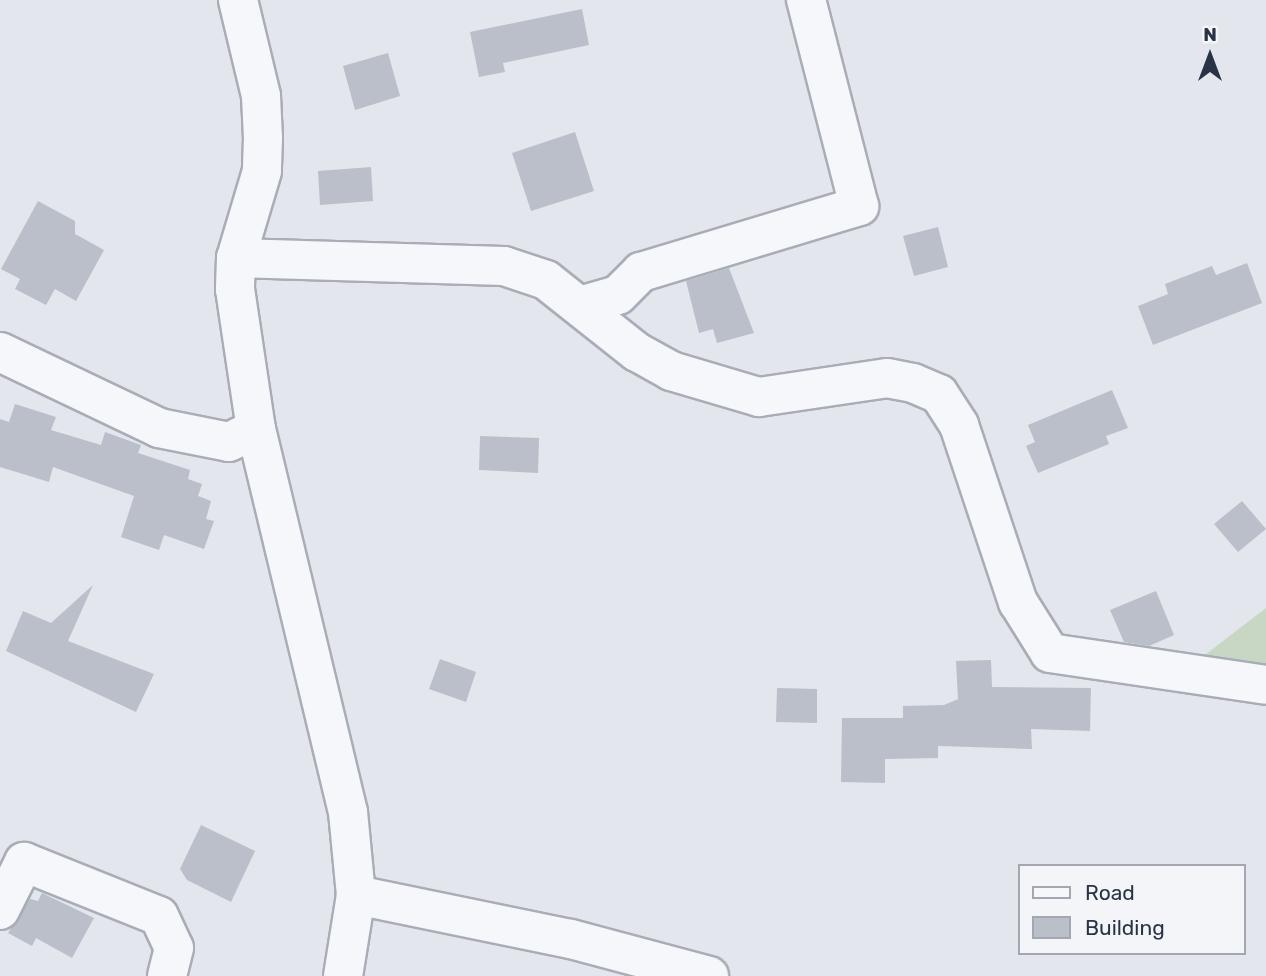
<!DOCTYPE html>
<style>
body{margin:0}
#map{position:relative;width:1266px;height:976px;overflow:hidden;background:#e3e6ec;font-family:Rubik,sans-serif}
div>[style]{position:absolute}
.green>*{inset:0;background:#c8d6c4}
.building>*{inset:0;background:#babfca}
.roads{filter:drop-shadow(2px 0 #a8adb7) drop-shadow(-2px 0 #a8adb7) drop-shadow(0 2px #a8adb7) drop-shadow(0 -2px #a8adb7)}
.minor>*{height:38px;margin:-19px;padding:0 19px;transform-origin:19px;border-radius:19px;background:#f6f7fa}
span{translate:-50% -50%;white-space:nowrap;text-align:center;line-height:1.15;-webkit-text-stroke:6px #f3f5f9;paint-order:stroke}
.legend{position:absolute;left:1018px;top:864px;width:228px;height:91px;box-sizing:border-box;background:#f3f5f9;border:2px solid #a3a7b1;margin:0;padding:9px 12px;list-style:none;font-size:21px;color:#2a3345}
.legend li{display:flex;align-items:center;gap:14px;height:35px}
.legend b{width:35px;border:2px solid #a3a7b1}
.north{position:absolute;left:1175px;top:21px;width:70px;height:70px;-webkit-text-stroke:5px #f3f5f9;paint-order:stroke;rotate:0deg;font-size:19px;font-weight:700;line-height:28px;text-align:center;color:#2a3345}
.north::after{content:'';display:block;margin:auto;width:24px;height:32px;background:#2a3345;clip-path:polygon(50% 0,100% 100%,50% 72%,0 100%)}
</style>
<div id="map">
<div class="green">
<i style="clip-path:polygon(1266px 608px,1266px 685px,1184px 671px)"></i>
</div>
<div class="building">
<i style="clip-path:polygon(582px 9px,589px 45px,503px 63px,505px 72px,479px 77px,470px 32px)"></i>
<i style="clip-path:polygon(388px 53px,400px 96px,355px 110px,343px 66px)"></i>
<i style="clip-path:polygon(575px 132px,594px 191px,531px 211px,512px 153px)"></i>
<i style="clip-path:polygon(371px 167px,373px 201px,320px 205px,318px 171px)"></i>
<i style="clip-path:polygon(38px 201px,75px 221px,75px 234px,104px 250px,76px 301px,55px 289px,46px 305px,15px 289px,20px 279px,1px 269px)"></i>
<i style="clip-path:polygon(938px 227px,948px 267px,914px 276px,903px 236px)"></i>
<i style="clip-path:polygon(1247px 263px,1262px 303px,1153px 345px,1138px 306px,1168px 294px,1165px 284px,1212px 266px,1216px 275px)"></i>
<i style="clip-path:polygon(729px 268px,754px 333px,717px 343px,713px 329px,699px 333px,686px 281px)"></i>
<i style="clip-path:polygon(1112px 390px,1128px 428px,1106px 436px,1109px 444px,1038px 473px,1026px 446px,1035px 442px,1028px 425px)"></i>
<i style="clip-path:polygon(15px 404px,56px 417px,51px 430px,101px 445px,105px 432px,141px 445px,138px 453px,190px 470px,188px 479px,202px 484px,198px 496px,211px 501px,206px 519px,214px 521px,204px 549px,164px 535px,159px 550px,121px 537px,134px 496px,53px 467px,49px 482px,0 467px,0 419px,9px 422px)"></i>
<i style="clip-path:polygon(480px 436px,539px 438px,538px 473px,479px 470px)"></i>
<i style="clip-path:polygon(1242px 501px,1266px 529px,1238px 552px,1214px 524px)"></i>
<i style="clip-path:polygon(93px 585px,68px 641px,154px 674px,136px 712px,6px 651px,23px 611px,51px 623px)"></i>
<i style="clip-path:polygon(1156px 591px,1174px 635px,1149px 646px,1124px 642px,1110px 610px)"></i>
<i style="clip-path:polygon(440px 659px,476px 672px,466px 702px,429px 689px)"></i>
<i style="clip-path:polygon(991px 660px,992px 687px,1091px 688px,1090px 731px,1031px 729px,1032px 749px,938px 746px,938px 758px,885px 759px,885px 783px,841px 782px,842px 718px,903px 718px,903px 706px,944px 705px,958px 699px,956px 661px)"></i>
<i style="clip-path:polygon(777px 688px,817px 689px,817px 723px,776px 722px)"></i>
<i style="clip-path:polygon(201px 825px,255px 851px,231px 902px,187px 880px,180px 869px)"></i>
<i style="clip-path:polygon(42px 893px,94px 918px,72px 958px,36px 938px,32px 946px,8px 933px,30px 899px,38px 901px)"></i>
</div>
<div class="roads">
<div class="minor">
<i style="left:238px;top:0;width:99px;rotate:76.5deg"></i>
<i style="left:261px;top:96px;width:42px;rotate:87.3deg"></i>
<i style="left:263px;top:138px;width:33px;rotate:92deg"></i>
<i style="left:262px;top:171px;width:91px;rotate:106.6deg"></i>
<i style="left:236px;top:258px;width:31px;rotate:92deg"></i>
<i style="left:235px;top:289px;width:142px;rotate:81.5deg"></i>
<i style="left:256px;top:429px;width:394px;rotate:76.5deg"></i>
<i style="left:348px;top:812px;width:83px;rotate:84.5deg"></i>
<i style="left:356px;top:895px;width:82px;rotate:99.1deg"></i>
<i style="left:236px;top:258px;width:268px;rotate:1.7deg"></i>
<i style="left:504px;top:266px;width:44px;rotate:18.4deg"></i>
<i style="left:546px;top:280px;width:116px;rotate:38.4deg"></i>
<i style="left:637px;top:352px;width:39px;rotate:29deg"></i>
<i style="left:671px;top:371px;width:92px;rotate:16.5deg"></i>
<i style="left:759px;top:397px;width:129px;rotate:-8.4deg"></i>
<i style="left:887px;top:378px;width:26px;rotate:11deg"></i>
<i style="left:913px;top:383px;width:28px;rotate:23deg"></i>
<i style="left:939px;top:394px;width:37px;rotate:57deg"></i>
<i style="left:959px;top:425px;width:187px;rotate:71.6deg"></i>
<i style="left:1018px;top:602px;width:60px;rotate:57.9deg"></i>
<i style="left:1050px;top:653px;width:218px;rotate:8.4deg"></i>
<i style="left:583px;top:305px;width:36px;rotate:-16deg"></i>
<i style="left:618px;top:295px;width:33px;rotate:-45deg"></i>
<i style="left:641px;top:272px;width:228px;rotate:-16.8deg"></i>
<i style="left:859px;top:206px;width:213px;rotate:-104.4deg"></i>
<i style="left:0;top:352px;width:176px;rotate:25.5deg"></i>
<i style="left:159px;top:428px;width:71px;rotate:11.3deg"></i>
<i style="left:229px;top:442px;width:30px;rotate:-26deg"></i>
<i style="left:356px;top:895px;width:219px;rotate:11.6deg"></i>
<i style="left:571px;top:939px;width:143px;rotate:15deg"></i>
<i style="left:0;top:910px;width:54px;rotate:-63.4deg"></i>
<i style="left:24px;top:862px;width:145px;rotate:21.8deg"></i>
<i style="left:159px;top:916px;width:35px;rotate:65deg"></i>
<i style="left:174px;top:948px;width:29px;rotate:104deg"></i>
</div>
</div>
<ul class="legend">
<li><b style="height:9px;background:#f6f7fa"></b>Road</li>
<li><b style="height:19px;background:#babfca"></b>Building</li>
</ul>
<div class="north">N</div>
</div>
